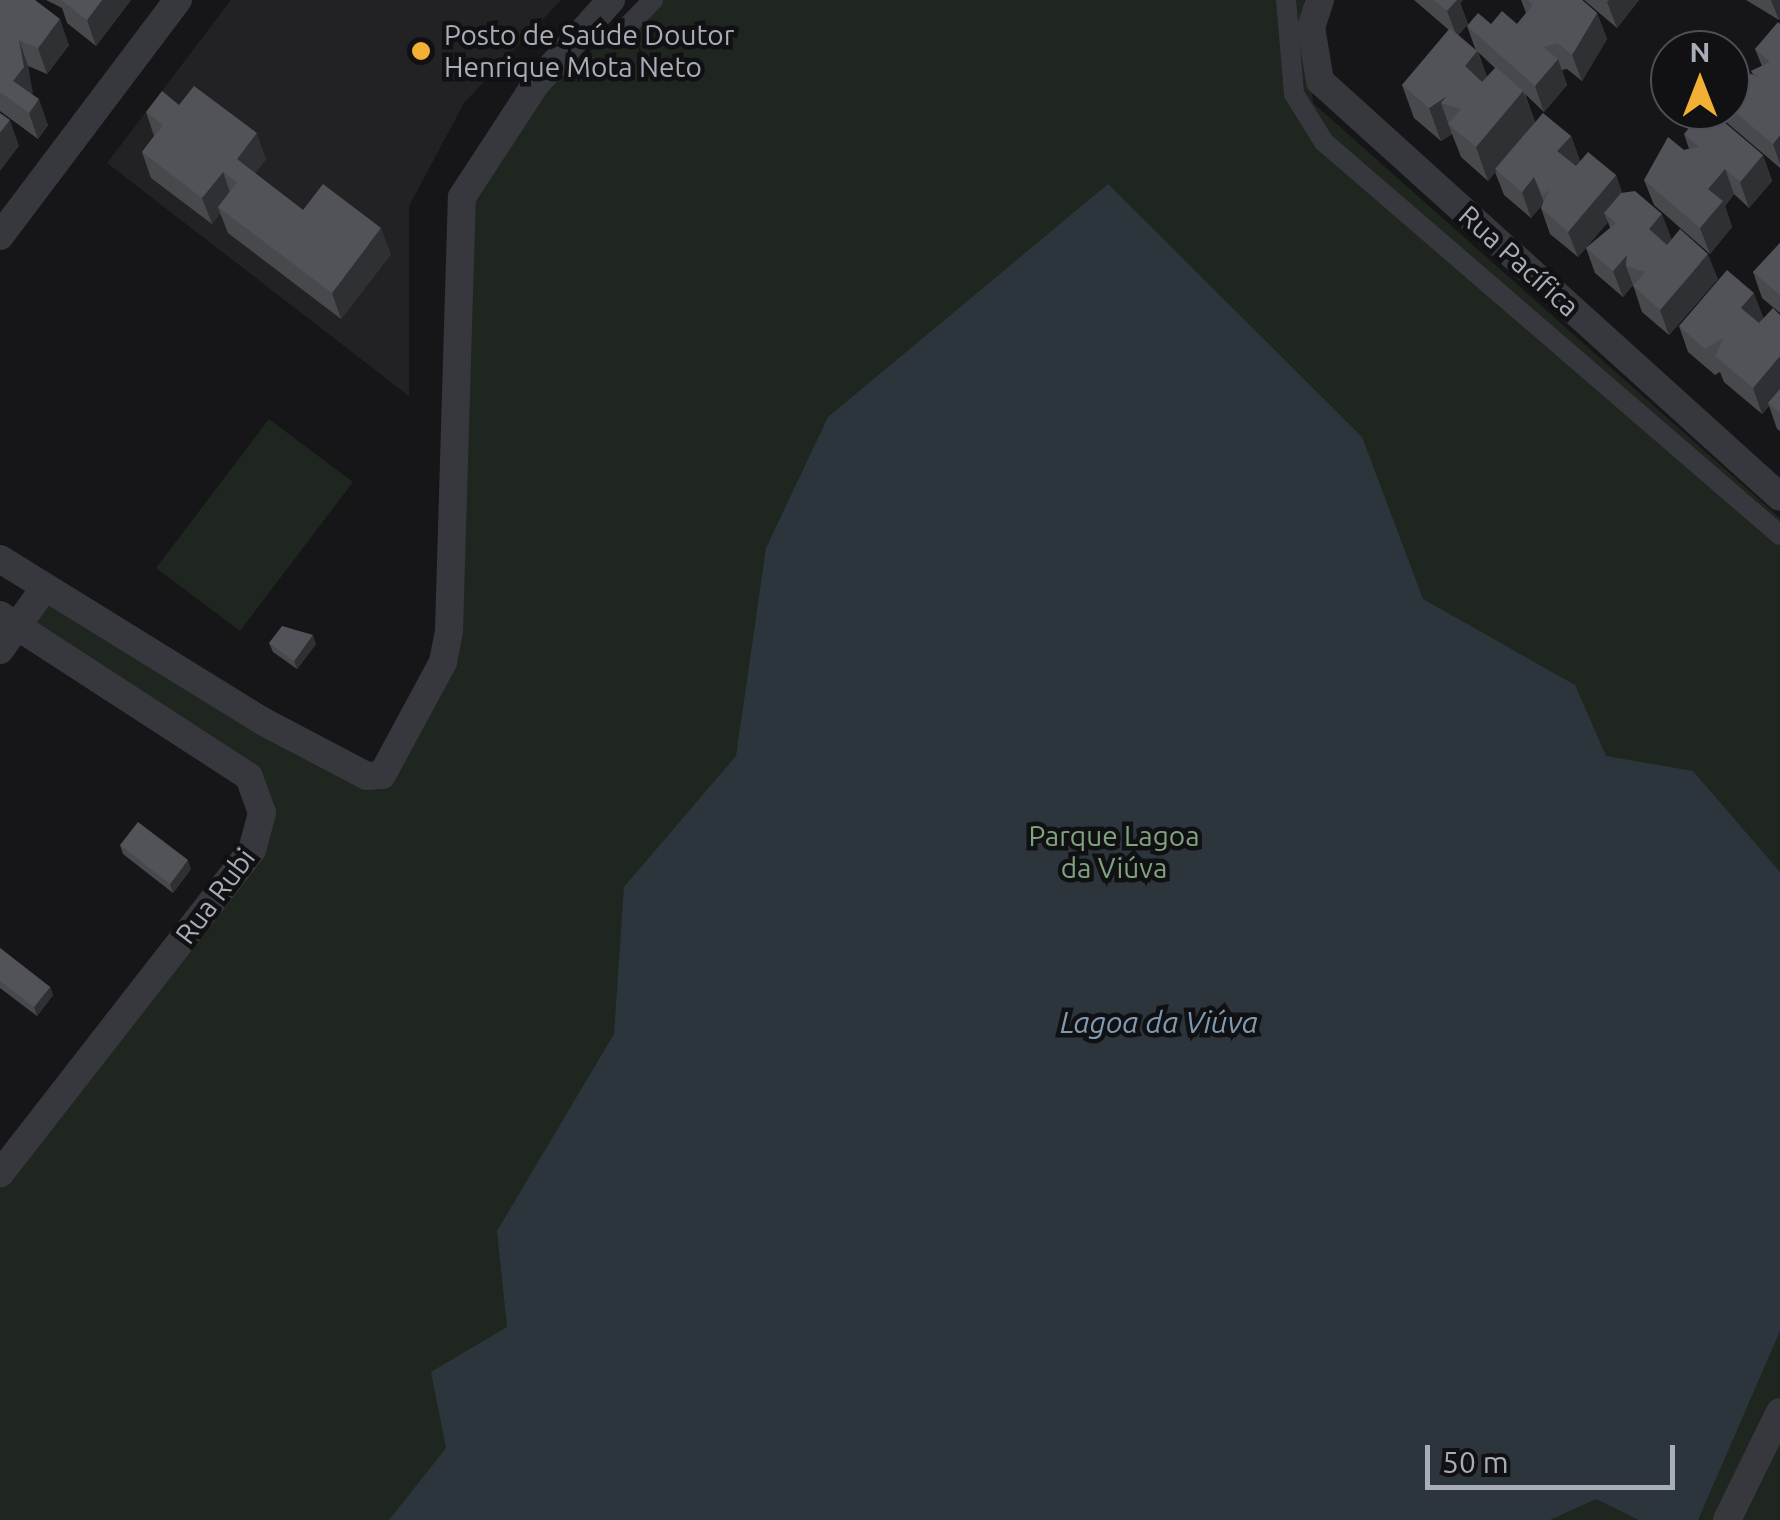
<!DOCTYPE html>
<meta charset="utf-8">
<style>
body{margin:0}
#map{position:relative;width:1780px;height:1520px;overflow:hidden;background:#161618;font-family:Ubuntu,sans-serif}
div>[style]{position:absolute}
.built>*{inset:0;background:#222225}
.green>*{inset:0;background:#1e261f}
.water>*{inset:0;background:#2c353c}
.pedestrian>*{height:20px;margin:-10px;padding:0 10px;transform-origin:10px;border-radius:10px;background:#37383d}
.minor>*{height:28px;margin:-14px;padding:0 14px;transform-origin:14px;border-radius:14px;background:#37383d}
.wall>*{inset:0;background:#47494d}
.shaded-wall>*{inset:0;background:#2f3033}
.building>*{inset:0;background:#525359}
.dots>*{width:28px;height:28px;translate:-50% -50%;box-sizing:border-box;border:5px solid #111113;border-radius:50%}
span{translate:-50% -50%;white-space:nowrap;text-align:center;line-height:1.15;-webkit-text-stroke:9px #111113;paint-order:stroke}
.poi-label{font-size:28px;color:#a8adb8}
.left{translate:0 -50%;text-align:left}
.street-label{font-size:28px;color:#a8adb8}
.park-label{font-size:28px;color:#7fa381}
.water-label{font-size:30px;color:#7f9bb3;font-style:italic}
.north{position:absolute;left:1650px;top:30px;width:100px;height:100px;box-sizing:border-box;background:#111113;border:2px solid #4d4f55;border-radius:50%;rotate:0deg;font-size:28px;font-weight:700;line-height:40px;text-align:center;color:#a8adb8}
.north::after{content:'';display:block;margin:auto;width:35px;height:45px;background:#f2b134;clip-path:polygon(50% 0,100% 100%,50% 72%,0 100%)}
.scale{position:absolute;left:1425px;top:1445px;width:250px;height:45px;box-sizing:border-box;border:5px solid #a8adb8;border-top:0;padding-left:12px;font-size:30px;line-height:35px;white-space:nowrap;color:#a8adb8;-webkit-text-stroke:8px #111113;paint-order:stroke}
</style>
<div id="map">
<div class="built">
<i style="clip-path:polygon(231px 0,561px 0,464px 103px,409px 206px,409px 396px,107px 163px)"></i>
</div>
<div class="green">
<i style="clip-path:polygon(653px 0,1304px 0,1313px 103px,1780px 518px,1780px 1520px,0 1520px,0 1174px,251px 850px,259px 794px,18px 627px,45px 587px,367px 776px,434px 682px,455px 239px,535px 85px,624px 30px)"></i>
<i style="clip-path:polygon(269px 419px,353px 482px,240px 631px,156px 568px)"></i>
</div>
<div class="water">
<i style="clip-path:polygon(1108px 184px,1362px 437px,1423px 599px,1575px 685px,1606px 756px,1693px 771px,1780px 872px,1780px 1331px,1698px 1520px,1639px 1520px,1596px 1499px,1550px 1520px,389px 1520px,446px 1448px,431px 1372px,507px 1327px,497px 1231px,614px 1034px,624px 887px,736px 756px,766px 548px,828px 417px)"></i>
</div>
<div class="pedestrian">
<i style="left:1286px;top:0;width:94px;rotate:85.1deg"></i>
<i style="left:1294px;top:94px;width:57px;rotate:58deg"></i>
<i style="left:1324px;top:142px;width:602px;rotate:40.76deg"></i>
<i style="left:624px;top:30px;width:42px;rotate:-46deg"></i>
</div>
<div class="minor">
<i style="left:1320px;top:0;width:28px;rotate:108deg"></i>
<i style="left:1311px;top:27px;width:55px;rotate:80.5deg"></i>
<i style="left:1320px;top:81px;width:620px;rotate:42.12deg"></i>
<i style="left:0;top:236px;width:296px;rotate:-53deg"></i>
<i style="left:0;top:559px;width:310px;rotate:31.7deg"></i>
<i style="left:264px;top:722px;width:116px;rotate:27.7deg"></i>
<i style="left:367px;top:776px;width:15px;rotate:-4deg"></i>
<i style="left:382px;top:775px;width:128px;rotate:-61.6deg"></i>
<i style="left:443px;top:662px;width:33px;rotate:-79deg"></i>
<i style="left:449px;top:630px;width:433px;rotate:-88.3deg"></i>
<i style="left:462px;top:197px;width:134px;rotate:-56.9deg"></i>
<i style="left:535px;top:85px;width:114px;rotate:-48.2deg"></i>
<i style="left:0;top:615px;width:297px;rotate:33deg"></i>
<i style="left:249px;top:777px;width:38px;rotate:70deg"></i>
<i style="left:262px;top:813px;width:38px;rotate:105deg"></i>
<i style="left:252px;top:850px;width:410px;rotate:127.9deg"></i>
<i style="left:0;top:650px;width:77px;rotate:-54.5deg"></i>
<i style="left:1727px;top:1520px;width:120px;rotate:-63.9deg"></i>
</div>
<div class="wall">
<i style="clip-path:polygon(0 0,69px 45px,47px 74px,28px 66px,32px 94px,48px 125px,38px 139px,0 111px)"></i>
<i style="clip-path:polygon(46px 0,131px 0,96px 46px,67px 23px,62px 8px)"></i>
<i style="clip-path:polygon(evenodd,1414px 0,1463px 0,1460px 3px,1468px 24px,1458px 35px,1476px 51px,1467px 26px,1517px 24px,1526px 13px,1521px 0,1582px 0,1597px 13px,1607px 39px,1582px 81px,1567px 69px,1562px 70px,1567px 85px,1544px 112px,1525px 94px,1535px 122px,1571px 136px,1580px 161px,1616px 175px,1622px 193px,1671px 240px,1718px 279px,1669px 335px,1642px 312px,1633px 285px,1623px 297px,1595px 273px,1586px 248px,1610px 228px,1608px 222px,1578px 257px,1550px 234px,1541px 208px,1543px 204px,1531px 218px,1504px 195px,1495px 172px,1488px 181px,1461px 157px,1452px 134px,1441px 141px,1414px 118px,1402px 85px,1449px 30px,1414px 0,1478px 52px,1495px 68px,1487px 77px,1478px 52px)"></i>
<i style="clip-path:polygon(1584px 0,1639px 0,1617px 28px)"></i>
<i style="clip-path:polygon(1746px 0,1780px 0,1780px 19px,1779px 20px)"></i>
<i style="clip-path:polygon(1780px 24px,1780px 168px,1725px 121px,1721px 110px,1730px 110px,1730px 79px,1753px 75px,1751px 71px,1762px 66px,1755px 49px)"></i>
<i style="clip-path:polygon(179px 105px,266px 159px,255px 173px,303px 210px,391px 254px,341px 319px,228px 233px,220px 213px,212px 224px,151px 178px,142px 152px,154px 136px,146px 112px)"></i>
<i style="clip-path:polygon(1684px 134px,1763px 155px,1772px 181px,1749px 208px,1734px 194px,1725px 206px,1732px 227px,1710px 254px,1654px 205px,1644px 180px,1684px 150px,1689px 149px)"></i>
<i style="clip-path:polygon(1780px 243px,1780px 313px,1762px 298px,1753px 272px)"></i>
<i style="clip-path:polygon(1780px 315px,1780px 431px,1777px 429px,1769px 406px,1762px 414px,1724px 382px,1720px 372px,1715px 375px,1688px 352px,1679px 326px,1764px 318px)"></i>
<i style="clip-path:polygon(269px 643px,316px 644px,297px 669px,273px 652px)"></i>
<i style="clip-path:polygon(120px 845px,191px 869px,173px 893px,123px 854px)"></i>
<i style="clip-path:polygon(0 948px,50px 987px,53px 995px,37px 1016px,0 988px)"></i>
</div>
<div class="shaded-wall">
<i style="clip-path:polygon(102px 0,131px 0,96px 46px,87px 20px)"></i>
<i style="clip-path:polygon(1449px 0,1463px 0,1460px 3px,1468px 24px,1457px 37px,1447px 11px)"></i>
<i style="clip-path:polygon(1609px 0,1639px 0,1617px 28px,1607px 2px)"></i>
<i style="clip-path:polygon(1771px 0,1780px 0,1780px 19px,1779px 20px)"></i>
<i style="clip-path:polygon(1597px 13px,1607px 39px,1582px 81px,1572px 55px)"></i>
<i style="clip-path:polygon(60px 19px,69px 45px,47px 74px,38px 48px)"></i>
<i style="clip-path:polygon(19px 40px,28px 66px,33px 93px,22px 107px,13px 81px)"></i>
<i style="clip-path:polygon(1477px 51px,1490px 85px,1477px 100px,1465px 66px)"></i>
<i style="clip-path:polygon(1558px 59px,1567px 85px,1544px 112px,1535px 86px)"></i>
<i style="clip-path:polygon(1523px 91px,1536px 124px,1488px 181px,1476px 147px)"></i>
<i style="clip-path:polygon(1447px 96px,1441px 103px,1452px 134px,1441px 141px,1429px 108px)"></i>
<i style="clip-path:polygon(39px 99px,48px 125px,38px 139px,29px 113px)"></i>
<i style="clip-path:polygon(10px 120px,19px 146px,0 171px,0 133px)"></i>
<i style="clip-path:polygon(257px 133px,266px 159px,246px 185px,237px 159px)"></i>
<i style="clip-path:polygon(1780px 135px,1780px 164px,1773px 144px)"></i>
<i style="clip-path:polygon(1571px 136px,1580px 162px,1567px 177px,1557px 151px)"></i>
<i style="clip-path:polygon(1763px 155px,1772px 181px,1749px 208px,1740px 182px)"></i>
<i style="clip-path:polygon(1725px 169px,1734px 194px,1725px 206px,1732px 227px,1710px 254px,1700px 228px,1708px 189px)"></i>
<i style="clip-path:polygon(223px 172px,232px 198px,218px 207px,220px 213px,212px 224px,202px 198px)"></i>
<i style="clip-path:polygon(1616px 175px,1625px 201px,1604px 213px,1608px 222px,1578px 257px,1568px 232px)"></i>
<i style="clip-path:polygon(1534px 177px,1544px 203px,1531px 218px,1522px 192px)"></i>
<i style="clip-path:polygon(1662px 214px,1672px 240px,1659px 255px,1649px 229px)"></i>
<i style="clip-path:polygon(381px 228px,391px 254px,341px 319px,332px 293px)"></i>
<i style="clip-path:polygon(1708px 254px,1718px 279px,1669px 335px,1660px 310px)"></i>
<i style="clip-path:polygon(1627px 255px,1626px 266px,1633px 285px,1623px 297px,1613px 271px)"></i>
<i style="clip-path:polygon(1754px 293px,1764px 319px,1751px 334px,1741px 308px)"></i>
<i style="clip-path:polygon(1780px 356px,1780px 393px,1768px 403px,1769px 406px,1762px 414px,1753px 388px)"></i>
<i style="clip-path:polygon(313px 635px,316px 644px,297px 669px,294px 661px)"></i>
<i style="clip-path:polygon(188px 860px,191px 869px,173px 893px,170px 884px)"></i>
<i style="clip-path:polygon(50px 987px,53px 995px,37px 1016px,34px 1007px)"></i>
</div>
<div class="building">
<i style="clip-path:polygon(0 0,35px 0,60px 19px,38px 48px,19px 40px,24px 67px,13px 81px,39px 99px,29px 113px,0 92px)"></i>
<i style="clip-path:polygon(61px 0,102px 0,87px 20px)"></i>
<i style="clip-path:polygon(1434px 0,1457px 0,1447px 11px)"></i>
<i style="clip-path:polygon(1528px 0,1582px 0,1597px 13px,1572px 55px,1558px 43px,1543px 47px,1558px 59px,1535px 86px,1467px 26px,1478px 13px,1491px 24px,1502px 11px,1517px 24px,1533px 5px)"></i>
<i style="clip-path:polygon(1778px 22px,1780px 24px,1780px 135px,1773px 144px,1730px 108px,1730px 79px,1739px 69px,1758px 77px,1751px 71px,1770px 62px,1755px 49px)"></i>
<i style="clip-path:polygon(1450px 28px,1477px 51px,1465px 66px,1482px 82px,1496px 67px,1523px 91px,1476px 147px,1448px 124px,1461px 109px,1441px 103px,1447px 96px,1429px 108px,1402px 85px)"></i>
<i style="clip-path:polygon(194px 86px,257px 133px,237px 159px,303px 210px,323px 184px,381px 228px,332px 293px,218px 207px,237px 182px,223px 172px,202px 198px,142px 152px,163px 125px,146px 112px,162px 91px,179px 105px)"></i>
<i style="clip-path:polygon(1704px 110px,1710px 110px,1763px 155px,1740px 182px,1725px 169px,1708px 189px,1723px 201px,1700px 228px,1644px 180px,1668px 137px,1684px 150px,1699px 147px,1684px 134px)"></i>
<i style="clip-path:polygon(0 113px,10px 120px,0 133px)"></i>
<i style="clip-path:polygon(1543px 113px,1571px 136px,1557px 151px,1576px 166px,1588px 152px,1616px 175px,1568px 232px,1541px 208px,1549px 189px,1543px 196px,1534px 177px,1522px 192px,1495px 169px)"></i>
<i style="clip-path:polygon(1635px 191px,1662px 214px,1649px 229px,1667px 245px,1680px 229px,1708px 254px,1660px 310px,1633px 286px,1645px 272px,1626px 266px,1627px 255px,1613px 271px,1586px 248px,1616px 223px,1604px 213px,1621px 193px)"></i>
<i style="clip-path:polygon(1780px 243px,1780px 295px,1753px 272px)"></i>
<i style="clip-path:polygon(1727px 270px,1754px 293px,1741px 308px,1759px 323px,1773px 308px,1780px 315px,1780px 356px,1753px 388px,1715px 356px,1724px 338px,1705px 349px,1679px 326px)"></i>
<i style="clip-path:polygon(1780px 389px,1780px 413px,1768px 403px)"></i>
<i style="clip-path:polygon(282px 626px,313px 635px,294px 661px,269px 643px)"></i>
<i style="clip-path:polygon(138px 822px,188px 860px,170px 884px,120px 845px)"></i>
<i style="clip-path:polygon(0 948px,50px 987px,34px 1007px,0 981px)"></i>
</div>
<div class="dots">
<i style="left:421px;top:51px;background:#f2b134"></i>
</div>
<div class="poi-label">
<span class="left" style="left:444px;top:51px">Posto de Saúde Doutor<br>Henrique Mota Neto</span>
</div>
<div class="street-label">
<span style="left:1519px;top:261px;rotate:42deg">Rua Pacífica</span>
<span style="left:215px;top:896px;rotate:-53deg">Rua Rubi</span>
</div>
<div class="park-label">
<span style="left:1114px;top:852px">Parque Lagoa<br>da Viúva</span>
</div>
<div class="water-label">
<span style="left:1159px;top:1022px">Lagoa da Viúva</span>
</div>
<div class="north">N</div>
<div class="scale">50 m</div>
</div>
